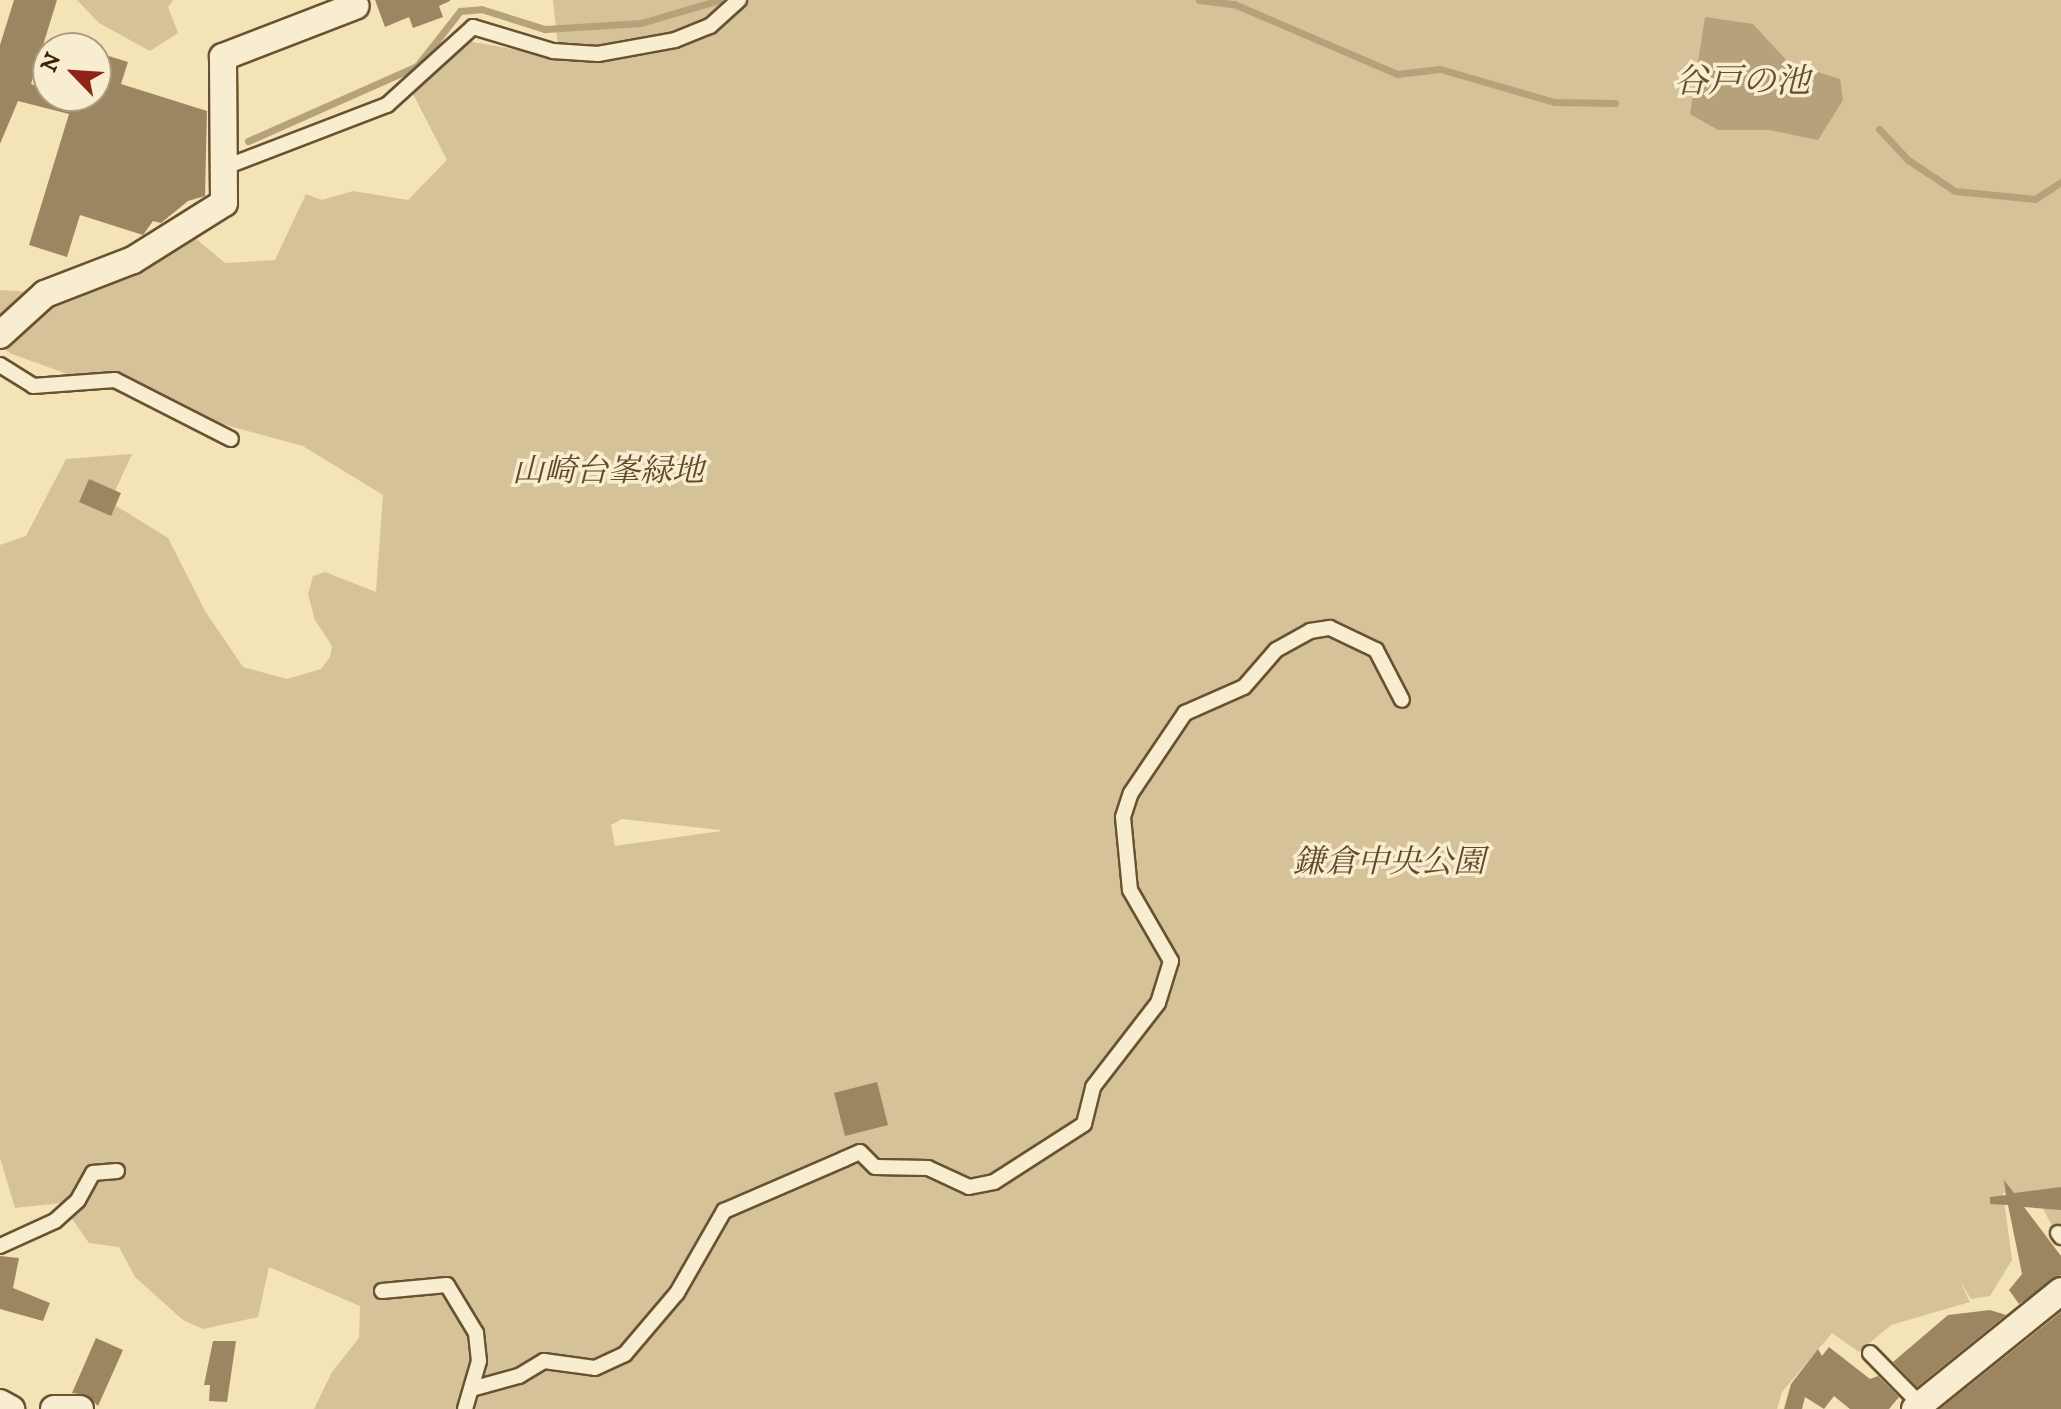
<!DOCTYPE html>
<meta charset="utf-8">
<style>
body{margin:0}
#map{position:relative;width:2061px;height:1409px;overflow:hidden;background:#f4e3b7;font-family:"IM FELL DW Pica","Noto Serif JP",serif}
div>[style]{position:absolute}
.green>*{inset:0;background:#d5c298}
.water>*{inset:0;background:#b5a17a}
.stream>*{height:7px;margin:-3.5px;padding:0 3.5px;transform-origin:3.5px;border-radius:3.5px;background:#b5a17a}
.building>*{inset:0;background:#9b8661}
.roads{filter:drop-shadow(2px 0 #695230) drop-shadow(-2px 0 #695230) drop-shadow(0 2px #695230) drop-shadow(0 -2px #695230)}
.lane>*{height:14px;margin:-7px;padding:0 7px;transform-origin:7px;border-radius:7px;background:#f8edd0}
.street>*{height:26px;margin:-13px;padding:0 13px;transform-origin:13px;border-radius:13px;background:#f8edd0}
span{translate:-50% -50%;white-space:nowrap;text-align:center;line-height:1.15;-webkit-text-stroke:7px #f8edd0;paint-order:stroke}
.park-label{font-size:32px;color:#624a28;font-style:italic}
.water-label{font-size:34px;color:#664e2d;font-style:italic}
.north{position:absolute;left:32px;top:32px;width:80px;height:80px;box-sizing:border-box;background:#f8edd0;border:2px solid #ac9c7e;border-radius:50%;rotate:295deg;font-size:22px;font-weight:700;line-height:32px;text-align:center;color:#3b2203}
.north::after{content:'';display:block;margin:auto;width:28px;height:36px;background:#8f2418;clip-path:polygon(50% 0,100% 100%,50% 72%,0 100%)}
</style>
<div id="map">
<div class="green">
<i style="clip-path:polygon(77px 0,173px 0,168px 7px,178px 33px,150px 51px,99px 23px)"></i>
<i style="clip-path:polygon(evenodd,553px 0,2061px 0,2061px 1227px,2055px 1231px,2035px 1194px,2003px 1193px,2012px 1260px,1990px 1296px,1971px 1299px,1960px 1281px,1970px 1302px,1891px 1325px,1859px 1352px,1832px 1333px,1782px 1392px,1777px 1409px,314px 1409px,332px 1372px,359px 1338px,360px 1306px,269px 1267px,258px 1317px,203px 1329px,183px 1320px,135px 1277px,119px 1247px,89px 1243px,61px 1203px,15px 1208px,0 1158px,0 545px,26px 536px,66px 459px,132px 454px,110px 502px,168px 538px,205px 611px,243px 667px,287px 679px,321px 669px,330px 657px,332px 646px,315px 620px,308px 594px,313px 576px,325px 572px,376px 592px,383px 495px,303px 446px,159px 407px,12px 354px,0 347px,0 290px,64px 294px,189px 233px,225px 263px,275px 260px,306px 194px,322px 200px,353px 191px,408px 200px,447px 160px,412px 92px,461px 40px,559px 57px,553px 0,622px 819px,720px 830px,721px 831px,615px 846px,611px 825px,622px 819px)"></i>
</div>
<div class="water">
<i style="clip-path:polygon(1705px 17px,1753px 24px,1789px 63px,1840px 79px,1843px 100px,1818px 140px,1769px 130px,1718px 130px,1690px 114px)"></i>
</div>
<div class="stream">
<i style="left:1199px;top:0;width:35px;rotate:7deg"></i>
<i style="left:1234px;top:4px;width:177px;rotate:23.2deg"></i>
<i style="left:1397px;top:74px;width:43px;rotate:-6.6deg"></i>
<i style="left:1440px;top:69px;width:119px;rotate:16.1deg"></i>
<i style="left:1554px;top:102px;width:61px;rotate:0.9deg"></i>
<i style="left:1879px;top:129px;width:42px;rotate:46.9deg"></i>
<i style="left:1908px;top:160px;width:56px;rotate:33.4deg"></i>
<i style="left:1955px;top:191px;width:80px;rotate:5.7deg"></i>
<i style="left:2035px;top:199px;width:31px;rotate:-33deg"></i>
<i style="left:248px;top:141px;width:185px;rotate:-23.9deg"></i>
<i style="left:417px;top:66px;width:70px;rotate:-52deg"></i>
<i style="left:460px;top:11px;width:21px;rotate:-5deg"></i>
<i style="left:481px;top:9px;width:67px;rotate:17.4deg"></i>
<i style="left:545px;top:29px;width:96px;rotate:-3.6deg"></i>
<i style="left:641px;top:23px;width:81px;rotate:-16.4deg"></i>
</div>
<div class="building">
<i style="clip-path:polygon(14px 0,57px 0,31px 84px,48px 90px,48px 96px,96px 96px,96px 52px,128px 62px,121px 84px,207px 111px,205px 196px,188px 201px,161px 223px,153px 221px,143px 235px,80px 215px,67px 257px,29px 245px,69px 114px,18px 101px,0 144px,0 45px)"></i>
<i style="clip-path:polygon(375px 0,450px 0,450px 1px,439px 6px,443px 17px,413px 28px,409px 17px,385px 27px)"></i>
<i style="clip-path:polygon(89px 479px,121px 493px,111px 516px,79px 502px)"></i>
<i style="clip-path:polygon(877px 1082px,888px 1125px,845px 1136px,834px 1093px)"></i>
<i style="clip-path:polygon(2004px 1180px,2014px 1193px,2061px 1187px,2061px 1210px,2024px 1207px,2061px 1256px,2061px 1275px,2019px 1304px,2009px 1290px,2022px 1274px,2008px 1205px,1990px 1204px,1990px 1197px,2006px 1195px)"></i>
<i style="clip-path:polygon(0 1256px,19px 1258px,13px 1288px,50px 1303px,43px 1321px,0 1309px)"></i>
<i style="clip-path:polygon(1990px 1310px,2006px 1315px,1917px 1387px,1893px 1362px,1948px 1315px)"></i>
<i style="clip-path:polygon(2061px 1312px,2061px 1409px,1940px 1409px)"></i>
<i style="clip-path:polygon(96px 1338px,123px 1350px,98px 1406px,87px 1395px,72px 1393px)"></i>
<i style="clip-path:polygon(213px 1341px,236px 1341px,227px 1402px,209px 1401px,210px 1385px,204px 1385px)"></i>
<i style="clip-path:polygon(1829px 1347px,1870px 1379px,1878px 1376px,1899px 1397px,1889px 1409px,1850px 1409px,1834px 1396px,1824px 1409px,1805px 1397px,1802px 1409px,1784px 1409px,1791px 1384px,1818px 1349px,1822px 1356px)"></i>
</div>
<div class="roads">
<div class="lane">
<i style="left:228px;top:166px;width:170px;rotate:-21deg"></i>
<i style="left:387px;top:105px;width:116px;rotate:-42.2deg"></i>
<i style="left:473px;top:27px;width:84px;rotate:16.7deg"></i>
<i style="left:553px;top:51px;width:45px;rotate:3.8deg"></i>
<i style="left:598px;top:54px;width:78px;rotate:-10.3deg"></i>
<i style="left:675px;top:40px;width:38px;rotate:-22deg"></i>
<i style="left:710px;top:26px;width:39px;rotate:-42deg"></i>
<i style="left:0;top:365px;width:39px;rotate:32deg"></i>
<i style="left:33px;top:386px;width:82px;rotate:-4.2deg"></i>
<i style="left:115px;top:380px;width:130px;rotate:27deg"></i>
<i style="left:2058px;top:1233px;width:5px;rotate:53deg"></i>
<i style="left:0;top:1246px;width:60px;rotate:-24.4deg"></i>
<i style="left:55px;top:1221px;width:31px;rotate:-42deg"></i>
<i style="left:78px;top:1200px;width:31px;rotate:-61deg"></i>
<i style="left:93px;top:1173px;width:24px;rotate:-5deg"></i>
<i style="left:382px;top:1291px;width:65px;rotate:-5.3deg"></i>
<i style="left:447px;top:1285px;width:56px;rotate:58.9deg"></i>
<i style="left:476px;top:1333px;width:28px;rotate:84deg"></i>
<i style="left:479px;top:1361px;width:50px;rotate:106.3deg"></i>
<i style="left:1870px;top:1353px;width:71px;rotate:45.6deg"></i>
<i style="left:475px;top:1388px;width:46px;rotate:-15.3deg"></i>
<i style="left:519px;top:1376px;width:29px;rotate:-31deg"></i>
<i style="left:544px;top:1361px;width:51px;rotate:7.8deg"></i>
<i style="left:595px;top:1368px;width:33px;rotate:-25deg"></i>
<i style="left:625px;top:1354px;width:80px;rotate:-49.6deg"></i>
<i style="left:677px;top:1293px;width:95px;rotate:-60.2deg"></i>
<i style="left:724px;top:1211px;width:131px;rotate:-23.4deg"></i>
<i style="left:844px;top:1159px;width:17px;rotate:-24deg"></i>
<i style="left:860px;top:1152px;width:21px;rotate:45deg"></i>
<i style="left:875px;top:1167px;width:53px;rotate:1.1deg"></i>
<i style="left:928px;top:1168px;width:45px;rotate:24.9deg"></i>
<i style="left:969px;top:1187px;width:25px;rotate:-11deg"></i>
<i style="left:994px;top:1182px;width:107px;rotate:-32.8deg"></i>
<i style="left:1084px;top:1124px;width:38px;rotate:-76deg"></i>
<i style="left:1093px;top:1087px;width:106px;rotate:-52.3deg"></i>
<i style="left:1158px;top:1003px;width:44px;rotate:-72.8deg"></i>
<i style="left:1171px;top:961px;width:82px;rotate:-120deg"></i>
<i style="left:1130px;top:890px;width:73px;rotate:-95.5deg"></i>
<i style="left:1123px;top:817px;width:25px;rotate:-72deg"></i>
<i style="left:1131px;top:793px;width:97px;rotate:-56deg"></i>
<i style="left:1185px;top:713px;width:64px;rotate:-23.8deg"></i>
<i style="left:1244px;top:687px;width:49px;rotate:-49.1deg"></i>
<i style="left:1276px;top:650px;width:39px;rotate:-29deg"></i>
<i style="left:1310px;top:631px;width:20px;rotate:-9deg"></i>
<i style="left:1330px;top:628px;width:51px;rotate:25.6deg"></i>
<i style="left:1376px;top:650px;width:56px;rotate:62.5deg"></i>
</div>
<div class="street">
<i style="left:0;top:335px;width:61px;rotate:-42.3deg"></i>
<i style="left:45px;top:294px;width:94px;rotate:-21.1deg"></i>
<i style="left:133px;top:260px;width:107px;rotate:-32.1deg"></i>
<i style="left:224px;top:203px;width:146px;rotate:-90.4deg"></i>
<i style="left:223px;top:57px;width:142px;rotate:-21.1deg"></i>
<i style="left:0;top:1403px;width:13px;rotate:29deg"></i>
<i style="left:54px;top:1409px;width:26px"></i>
<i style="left:1915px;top:1409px;width:188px;rotate:-38.9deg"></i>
</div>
</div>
<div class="park-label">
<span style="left:608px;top:472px">山崎台峯緑地</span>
<span style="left:1389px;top:863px">鎌倉中央公園</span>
</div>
<div class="water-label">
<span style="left:1742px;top:83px">谷戸の池</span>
</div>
<div class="north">N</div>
</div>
